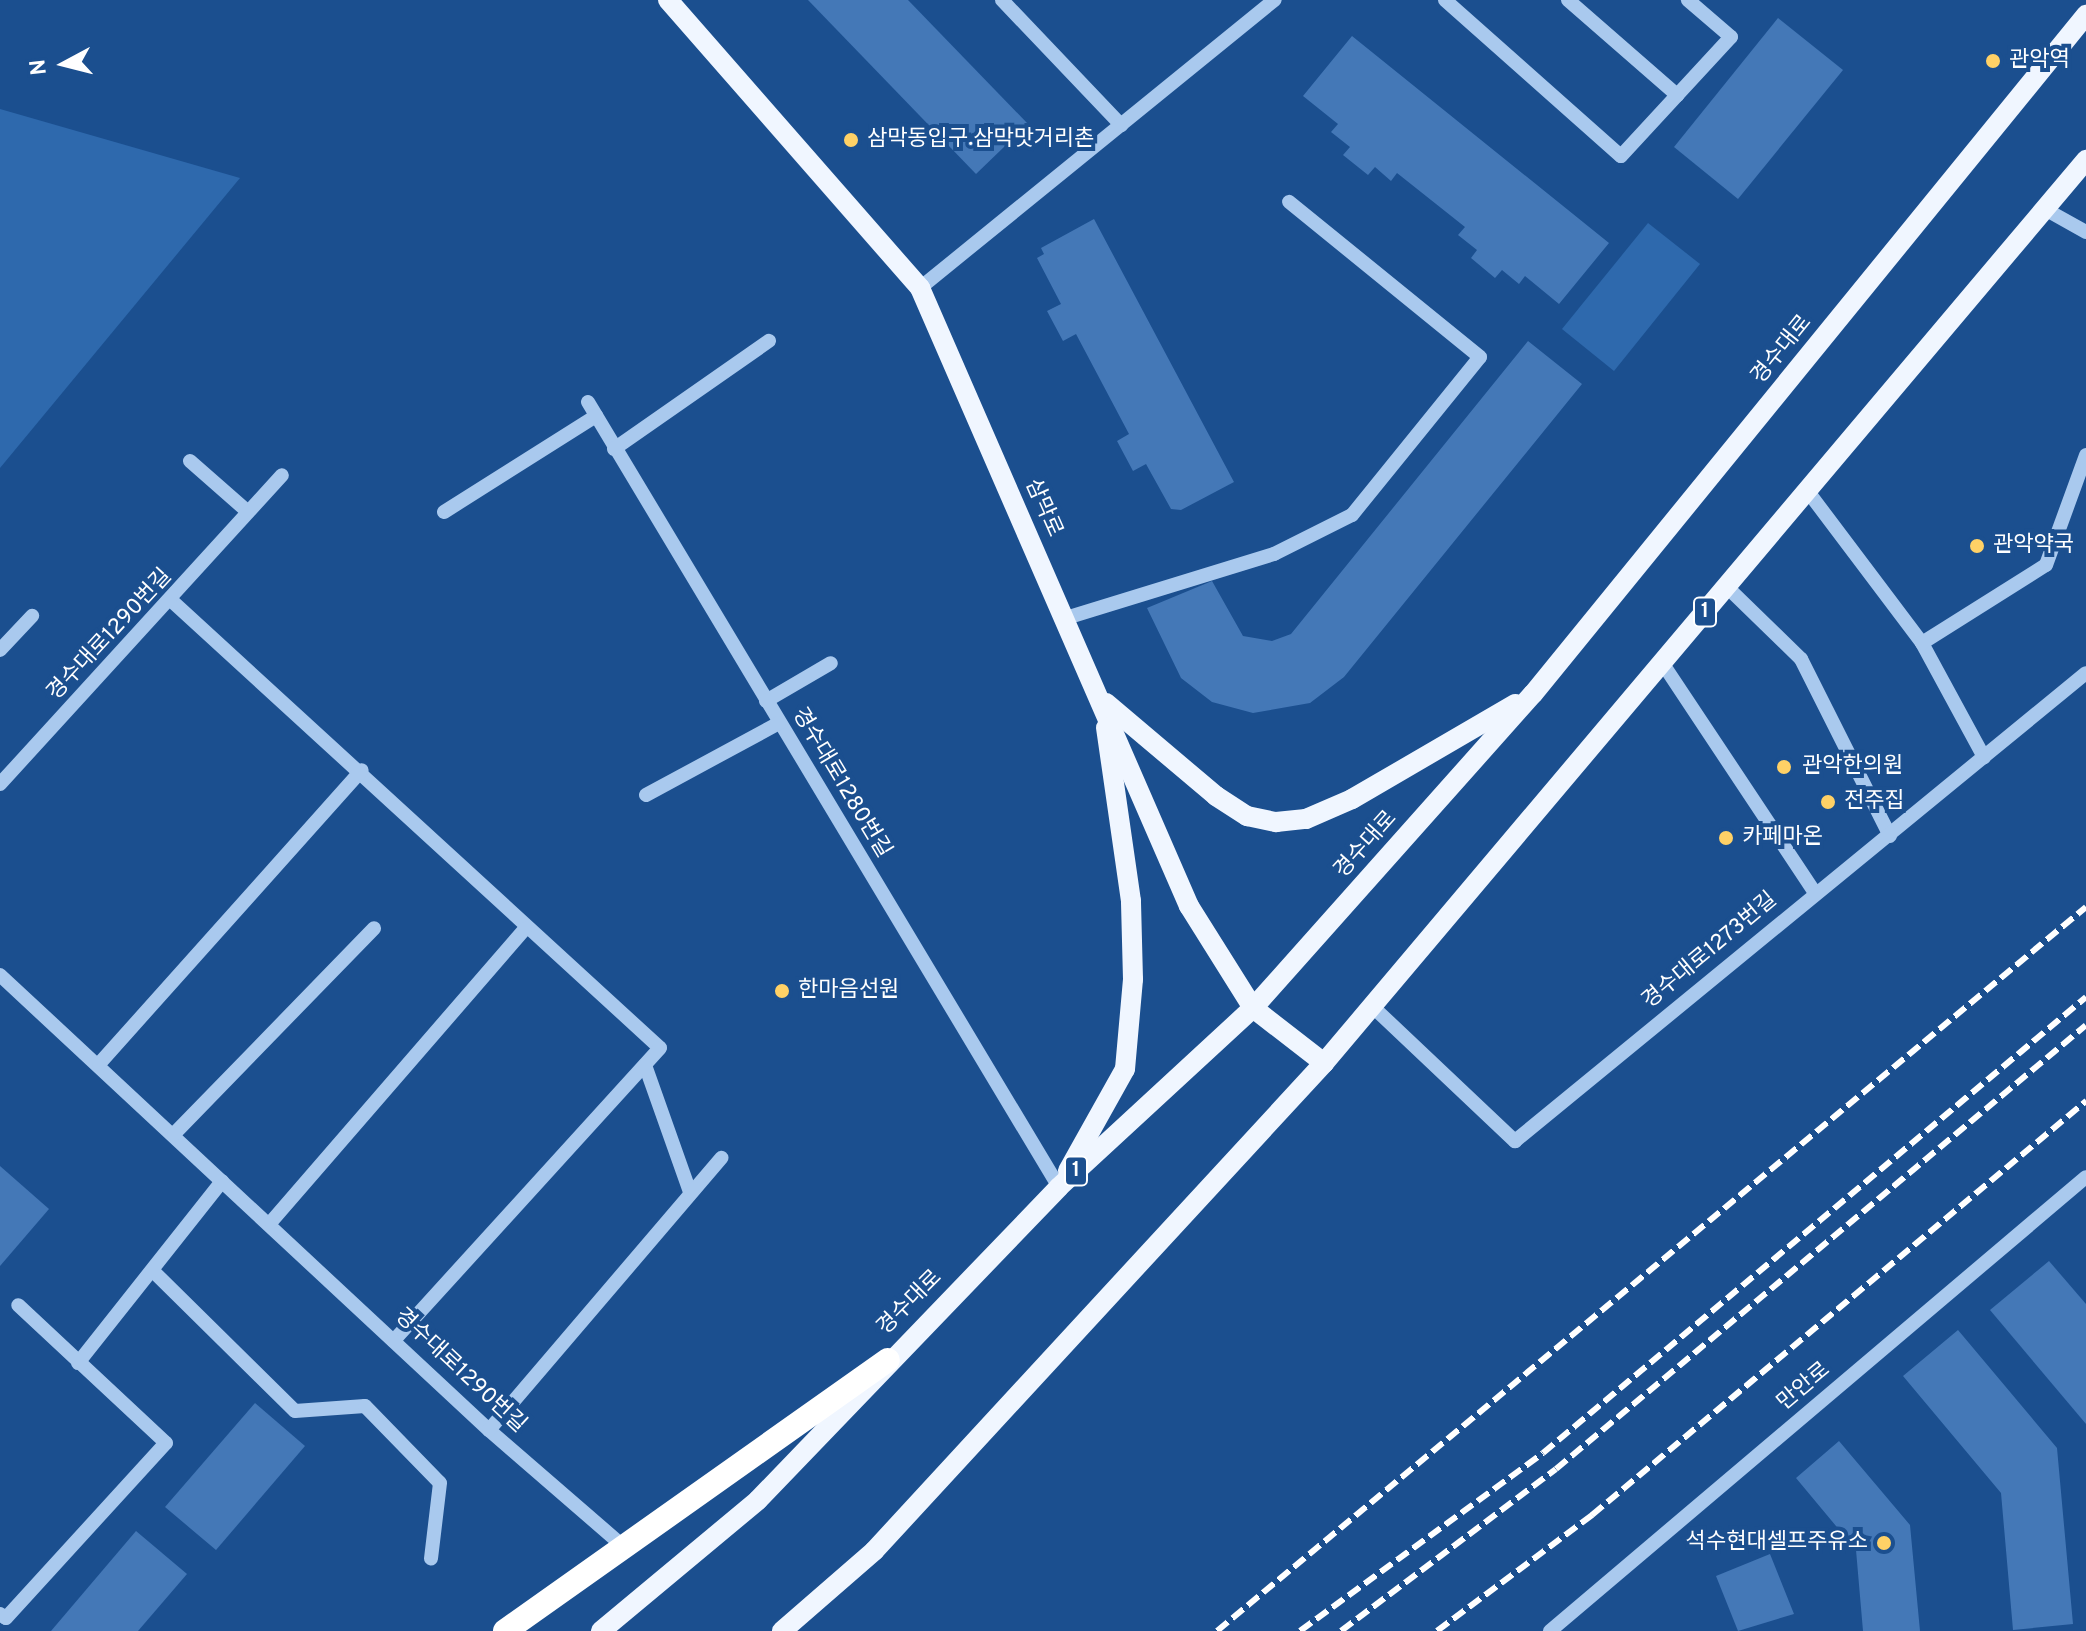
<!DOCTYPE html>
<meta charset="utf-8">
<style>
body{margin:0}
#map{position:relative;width:2086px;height:1631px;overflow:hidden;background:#1b4f8f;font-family:Overpass,"Noto Sans KR",sans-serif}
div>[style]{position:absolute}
.green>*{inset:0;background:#2e69ad}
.building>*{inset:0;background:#4478b7}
.minor>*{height:14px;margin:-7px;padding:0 7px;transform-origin:7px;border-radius:7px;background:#a9c9ee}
.major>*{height:20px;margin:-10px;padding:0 10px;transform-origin:10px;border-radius:10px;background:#f0f6ff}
.highway>*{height:24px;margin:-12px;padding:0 12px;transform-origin:12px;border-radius:12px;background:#fff}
.rail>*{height:6px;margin-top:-3px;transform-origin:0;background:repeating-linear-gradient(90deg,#fff 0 14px,transparent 0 20px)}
.dots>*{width:22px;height:22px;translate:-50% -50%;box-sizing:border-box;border:4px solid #1b4f8f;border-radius:50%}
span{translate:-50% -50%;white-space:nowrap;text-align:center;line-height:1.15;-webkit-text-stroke:8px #1b4f8f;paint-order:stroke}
.shield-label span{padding:2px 6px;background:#1b4f8f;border:2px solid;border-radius:6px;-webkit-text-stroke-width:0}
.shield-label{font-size:20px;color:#fff;font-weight:700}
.poi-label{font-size:22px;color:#fff}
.left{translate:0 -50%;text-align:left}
.right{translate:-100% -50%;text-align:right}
.street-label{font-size:22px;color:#fff}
.north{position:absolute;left:24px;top:24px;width:80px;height:80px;-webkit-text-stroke:6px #1b4f8f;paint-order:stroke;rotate:263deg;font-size:22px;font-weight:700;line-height:32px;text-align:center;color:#fff}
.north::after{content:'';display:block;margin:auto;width:28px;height:36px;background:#fff;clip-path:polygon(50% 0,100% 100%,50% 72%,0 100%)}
</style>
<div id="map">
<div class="green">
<i style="clip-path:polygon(0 109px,240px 178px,0 468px)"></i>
<i style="clip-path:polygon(1648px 223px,1700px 264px,1614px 371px,1562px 329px)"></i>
</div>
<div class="building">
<i style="clip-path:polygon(808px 0,908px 0,1028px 124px,976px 174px)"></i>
<i style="clip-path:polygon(1778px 18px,1843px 70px,1738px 199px,1674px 147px)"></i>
<i style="clip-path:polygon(1352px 36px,1609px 243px,1559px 304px,1525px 276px,1519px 284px,1502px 270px,1495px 278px,1471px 258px,1477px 250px,1458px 235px,1465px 227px,1397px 173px,1391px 181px,1375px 167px,1368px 175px,1343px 155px,1350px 147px,1331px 132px,1338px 124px,1303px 96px)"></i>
<i style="clip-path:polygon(1094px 219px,1234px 482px,1181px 510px,1171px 509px,1146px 464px,1133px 471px,1117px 441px,1129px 434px,1076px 334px,1063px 341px,1047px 311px,1061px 304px,1037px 258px,1044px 254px,1041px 248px)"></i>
<i style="clip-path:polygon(1528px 341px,1582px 384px,1344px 677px,1310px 703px,1253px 713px,1212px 702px,1181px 678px,1147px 608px,1212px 581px,1243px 636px,1272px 641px,1291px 634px)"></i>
<i style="clip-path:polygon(0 1166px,49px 1209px,0 1266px)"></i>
<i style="clip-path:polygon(2049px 1261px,2086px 1304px,2086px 1424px,1990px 1310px)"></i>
<i style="clip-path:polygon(1958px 1330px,2057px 1448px,2073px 1624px,2013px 1630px,2001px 1493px,1903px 1376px)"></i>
<i style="clip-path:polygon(255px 1403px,305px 1446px,216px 1550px,165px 1507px)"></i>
<i style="clip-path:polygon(1839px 1441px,1910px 1525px,1920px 1631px,1863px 1631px,1856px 1550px,1796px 1478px)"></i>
<i style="clip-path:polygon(136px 1531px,187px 1574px,138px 1631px,51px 1631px)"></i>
<i style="clip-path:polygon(1770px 1554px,1794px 1614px,1738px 1631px,1716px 1576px)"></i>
</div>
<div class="minor">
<i style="left:1002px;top:0;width:173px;rotate:46.4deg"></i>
<i style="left:1445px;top:0;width:235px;rotate:41.6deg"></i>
<i style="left:1621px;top:156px;width:162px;rotate:-47.3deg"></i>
<i style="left:1731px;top:37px;width:57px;rotate:-139.3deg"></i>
<i style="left:1568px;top:0;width:145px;rotate:41.1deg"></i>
<i style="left:2043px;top:208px;width:49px;rotate:29.2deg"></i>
<i style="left:920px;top:288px;width:457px;rotate:-39.1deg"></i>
<i style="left:588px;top:402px;width:915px;rotate:59.04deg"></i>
<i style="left:614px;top:449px;width:189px;rotate:-34.9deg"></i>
<i style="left:190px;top:461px;width:77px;rotate:41.3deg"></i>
<i style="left:1806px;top:489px;width:193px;rotate:53deg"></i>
<i style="left:1922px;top:643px;width:130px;rotate:61.5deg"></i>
<i style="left:444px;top:512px;width:180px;rotate:-32.3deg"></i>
<i style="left:1726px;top:586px;width:105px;rotate:44.2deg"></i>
<i style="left:1801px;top:659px;width:198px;rotate:63.3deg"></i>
<i style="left:173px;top:602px;width:660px;rotate:42.48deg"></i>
<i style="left:660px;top:1048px;width:396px;rotate:132.3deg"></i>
<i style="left:1066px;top:618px;width:218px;rotate:-17.1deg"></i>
<i style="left:1274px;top:554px;width:87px;rotate:-26.6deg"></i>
<i style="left:1352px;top:515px;width:203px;rotate:-51deg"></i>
<i style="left:1480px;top:357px;width:246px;rotate:-140.9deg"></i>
<i style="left:1922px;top:643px;width:146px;rotate:-32.2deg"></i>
<i style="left:2046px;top:565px;width:117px;rotate:-70deg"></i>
<i style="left:0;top:650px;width:47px;rotate:-46.7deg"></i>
<i style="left:1663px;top:664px;width:275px;rotate:56.4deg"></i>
<i style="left:766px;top:701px;width:75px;rotate:-30.3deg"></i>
<i style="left:0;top:784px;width:418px;rotate:-47.6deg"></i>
<i style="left:646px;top:795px;width:151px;rotate:-28.4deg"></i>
<i style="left:0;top:975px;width:668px;rotate:42.94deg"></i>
<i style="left:489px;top:1430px;width:179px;rotate:40.9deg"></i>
<i style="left:1372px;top:1006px;width:197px;rotate:43.4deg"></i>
<i style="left:1515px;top:1141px;width:738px;rotate:-39.34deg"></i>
<i style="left:99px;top:1064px;width:394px;rotate:-48.2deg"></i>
<i style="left:645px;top:1065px;width:135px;rotate:70.5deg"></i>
<i style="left:174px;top:1134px;width:287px;rotate:-45.8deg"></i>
<i style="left:271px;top:1222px;width:388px;rotate:-49.1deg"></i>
<i style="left:153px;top:1271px;width:199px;rotate:44.6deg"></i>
<i style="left:295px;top:1411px;width:70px;rotate:-4.1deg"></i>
<i style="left:365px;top:1406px;width:107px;rotate:45.8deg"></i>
<i style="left:440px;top:1483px;width:76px;rotate:96.8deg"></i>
<i style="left:78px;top:1363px;width:232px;rotate:-51.6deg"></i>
<i style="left:489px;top:1430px;width:358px;rotate:-49.5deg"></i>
<i style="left:0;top:1614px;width:7px;rotate:34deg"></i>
<i style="left:6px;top:1618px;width:237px;rotate:-47.6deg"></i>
<i style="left:166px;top:1443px;width:202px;rotate:-137deg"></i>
<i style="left:1550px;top:1631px;width:702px;rotate:-40.27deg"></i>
</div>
<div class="major">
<i style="left:668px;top:0;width:383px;rotate:48.8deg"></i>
<i style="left:920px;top:288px;width:674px;rotate:66.48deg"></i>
<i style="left:1189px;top:906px;width:120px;rotate:57.9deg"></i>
<i style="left:1253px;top:1008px;width:90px;rotate:37.8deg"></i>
<i style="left:1106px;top:703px;width:144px;rotate:40.2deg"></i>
<i style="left:1216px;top:796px;width:37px;rotate:33deg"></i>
<i style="left:1247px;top:816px;width:30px;rotate:12deg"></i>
<i style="left:1276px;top:822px;width:30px;rotate:-6deg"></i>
<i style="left:1306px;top:819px;width:50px;rotate:-23.5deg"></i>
<i style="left:1352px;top:799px;width:189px;rotate:-30.2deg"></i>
<i style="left:1068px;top:1171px;width:117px;rotate:-60.8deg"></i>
<i style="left:1125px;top:1069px;width:90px;rotate:-84.9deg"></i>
<i style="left:1133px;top:979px;width:78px;rotate:-91.5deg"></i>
<i style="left:1131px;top:901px;width:175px;rotate:-98.2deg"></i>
<i style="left:601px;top:1631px;width:204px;rotate:-39.8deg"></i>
<i style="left:758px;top:1500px;width:434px;rotate:-46.1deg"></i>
<i style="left:1059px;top:1187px;width:264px;rotate:-42.7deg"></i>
<i style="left:1253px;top:1008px;width:421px;rotate:-48.3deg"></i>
<i style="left:1533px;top:694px;width:876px;rotate:-50.84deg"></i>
<i style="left:782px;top:1631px;width:122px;rotate:-41deg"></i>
<i style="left:874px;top:1551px;width:664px;rotate:-47.32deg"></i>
<i style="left:1324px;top:1063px;width:1182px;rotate:-49.84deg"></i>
</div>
<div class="highway">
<i style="left:505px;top:1631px;width:469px;rotate:-35.3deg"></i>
</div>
<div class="rail">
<i style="left:1217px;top:1631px;width:1131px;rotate:-39.8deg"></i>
<i style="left:1300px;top:1631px;width:301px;rotate:-36.2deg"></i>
<i style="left:1543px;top:1453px;width:709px;rotate:-40.02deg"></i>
<i style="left:1341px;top:1631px;width:269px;rotate:-37deg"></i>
<i style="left:1556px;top:1469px;width:691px;rotate:-39.95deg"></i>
<i style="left:1437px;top:1631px;width:194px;rotate:-36.8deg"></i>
<i style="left:1592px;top:1515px;width:645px;rotate:-39.96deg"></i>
</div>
<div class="dots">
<i style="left:1993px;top:61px;background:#ffd166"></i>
<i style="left:851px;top:140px;background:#ffd166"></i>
<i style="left:1977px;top:546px;background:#ffd166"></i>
<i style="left:1784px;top:767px;background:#ffd166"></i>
<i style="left:1828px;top:802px;background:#ffd166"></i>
<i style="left:1726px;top:838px;background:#ffd166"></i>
<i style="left:782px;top:991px;background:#ffd166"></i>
<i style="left:1884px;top:1543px;background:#ffd166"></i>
</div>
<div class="shield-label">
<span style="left:1705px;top:612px">1</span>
<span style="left:1076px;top:1171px">1</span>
</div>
<div class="poi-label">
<span class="left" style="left:2009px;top:61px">관악역</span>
<span class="left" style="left:867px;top:140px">삼막동입구.삼막맛거리촌</span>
<span class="left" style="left:1993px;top:546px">관악약국</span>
<span class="left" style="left:1802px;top:767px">관악한의원</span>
<span class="left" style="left:1844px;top:802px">전주집</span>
<span class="left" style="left:1742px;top:838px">카페마온</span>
<span class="left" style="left:798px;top:991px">한마음선원</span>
<span class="right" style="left:1868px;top:1543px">석수현대셀프주유소</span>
</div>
<div class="street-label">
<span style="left:1782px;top:350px;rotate:-51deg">경수대로</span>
<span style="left:1043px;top:508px;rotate:66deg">삼막로</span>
<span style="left:110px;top:635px;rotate:-47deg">경수대로1290번길</span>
<span style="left:841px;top:783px;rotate:59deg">경수대로1280번길</span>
<span style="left:1366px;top:845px;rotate:-48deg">경수대로</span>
<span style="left:1710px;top:951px;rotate:-40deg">경수대로1273번길</span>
<span style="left:910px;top:1303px;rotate:-45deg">경수대로</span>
<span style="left:460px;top:1371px;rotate:43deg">경수대로1290번길</span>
<span style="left:1804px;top:1387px;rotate:-40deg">만안로</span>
</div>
<div class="north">N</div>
</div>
